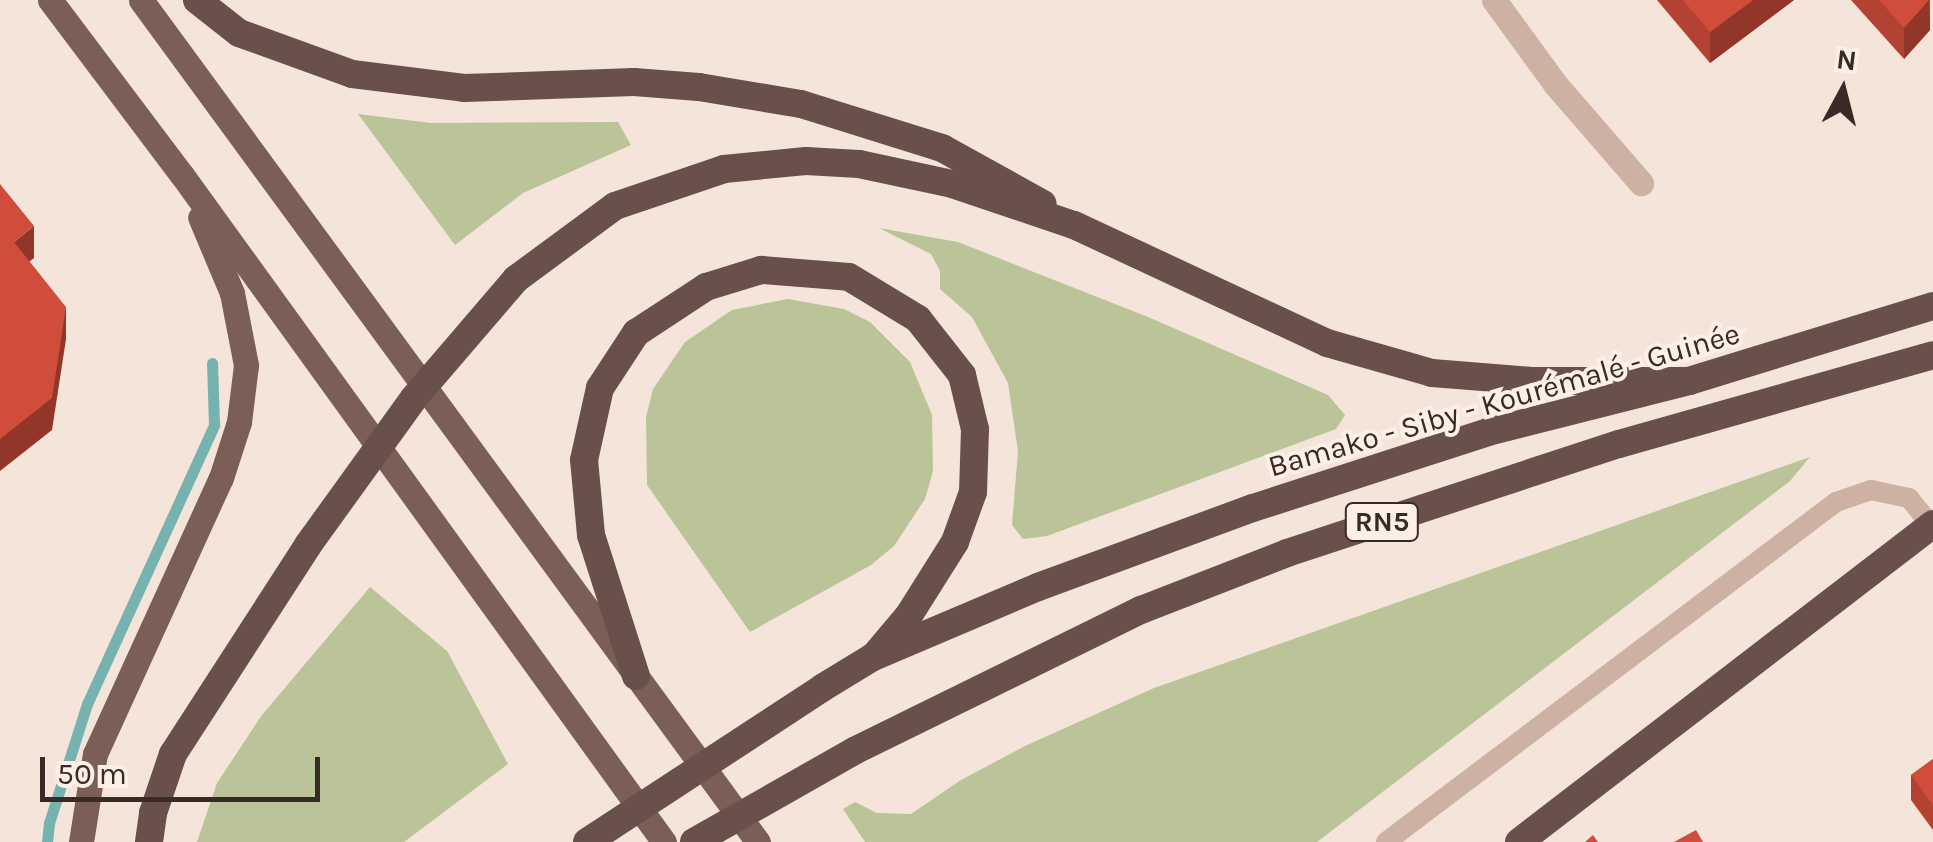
<!DOCTYPE html>
<meta charset="utf-8">
<style>
body{margin:0}
#map{position:relative;width:1933px;height:842px;overflow:hidden;background:#f4e4d9;font-family:Karla,sans-serif}
div>[style]{position:absolute}
.green>*{inset:0;background:#bac498}
.stream>*{height:11px;margin:-5.5px;padding:0 5.5px;transform-origin:5.5px;border-radius:5.5px;background:#76b3af}
.service>*{height:20px;margin:-10px;padding:0 10px;transform-origin:10px;border-radius:10px;background:#cdb2a4}
.minor>*{height:25px;margin:-12.5px;padding:0 12.5px;transform-origin:12.5px;border-radius:12.5px;background:#cdb2a4}
.primary>*{height:25px;margin:-12.5px;padding:0 12.5px;transform-origin:12.5px;border-radius:12.5px;background:#7b5e56}
.trunk>*{height:28px;margin:-14px;padding:0 14px;transform-origin:14px;border-radius:14px;background:#6a504a}
.trunk-bridge>*{height:28px;margin:-14px;padding:0 14px;transform-origin:14px;border-radius:14px;background:#6a504a}
.wall>*{inset:0;background:#b34233}
.shaded-wall>*{inset:0;background:#923629}
.building>*{inset:0;background:#d04d3b}
span{translate:-50% -50%;white-space:nowrap;text-align:center;line-height:1.15;-webkit-text-stroke:8px #fbefe6;paint-order:stroke}
.shield-label span{padding:2px 8px;background:#fbefe6;border:2px solid;border-radius:8px;-webkit-text-stroke-width:0}
.shield-label{font-size:28px;color:#382a26;font-weight:700}
.street-label{font-size:30px;color:#382a26}
.north{position:absolute;left:1793px;top:40px;width:100px;height:100px;-webkit-text-stroke:8px #fbefe6;paint-order:stroke;rotate:7deg;font-size:28px;font-weight:700;line-height:40px;text-align:center;color:#382a26}
.north::after{content:'';display:block;margin:auto;width:35px;height:45px;background:#382a26;clip-path:polygon(50% 0,100% 100%,50% 72%,0 100%)}
.scale{position:absolute;left:40px;top:757px;width:280px;height:45px;box-sizing:border-box;border:5px solid #382a26;border-top:0;padding-left:12px;font-size:30px;line-height:35px;white-space:nowrap;color:#382a26;-webkit-text-stroke:8px #fbefe6;paint-order:stroke}
</style>
<div id="map">
<div class="green">
<i style="clip-path:polygon(358px 114px,431px 123px,618px 122px,631px 145px,523px 193px,455px 245px)"></i>
<i style="clip-path:polygon(879px 228px,958px 242px,1148px 317px,1328px 395px,1345px 415px,1336px 429px,1047px 536px,1023px 539px,1012px 525px,1018px 451px,1008px 383px,972px 317px,940px 289px,940px 271px,931px 254px)"></i>
<i style="clip-path:polygon(788px 299px,844px 309px,870px 322px,910px 362px,932px 415px,933px 471px,925px 499px,894px 546px,871px 565px,750px 632px,647px 485px,646px 417px,653px 389px,685px 342px,732px 310px)"></i>
<i style="clip-path:polygon(1810px 457px,1790px 481px,1317px 842px,865px 842px,843px 809px,855px 802px,877px 813px,911px 814px,961px 780px,1025px 746px,1154px 688px)"></i>
<i style="clip-path:polygon(370px 587px,447px 651px,508px 764px,404px 842px,197px 842px,217px 783px,262px 715px)"></i>
</div>
<div class="stream">
<i style="left:47px;top:842px;width:19px;rotate:-84deg"></i>
<i style="left:49px;top:823px;width:125px;rotate:-72.3deg"></i>
<i style="left:87px;top:704px;width:307px;rotate:-65.5deg"></i>
<i style="left:214px;top:425px;width:62px;rotate:-91.8deg"></i>
</div>
<div class="service">
<i style="left:1386px;top:842px;width:564px;rotate:-37.07deg"></i>
<i style="left:1836px;top:502px;width:37px;rotate:-19deg"></i>
<i style="left:1871px;top:490px;width:39px;rotate:12deg"></i>
<i style="left:1909px;top:498px;width:35px;rotate:51deg"></i>
</div>
<div class="minor">
<i style="left:1494px;top:0;width:105px;rotate:53.9deg"></i>
<i style="left:1556px;top:85px;width:130px;rotate:49.1deg"></i>
</div>
<div class="primary">
<i style="left:50px;top:0;width:219px;rotate:53deg"></i>
<i style="left:182px;top:175px;width:823px;rotate:54.15deg"></i>
<i style="left:141px;top:0;width:1044px;rotate:53.77deg"></i>
<i style="left:81px;top:842px;width:89px;rotate:-81deg"></i>
<i style="left:95px;top:754px;width:303px;rotate:-65.5deg"></i>
<i style="left:221px;top:478px;width:59px;rotate:-72.2deg"></i>
<i style="left:239px;top:422px;width:57px;rotate:-83deg"></i>
<i style="left:246px;top:365px;width:73px;rotate:-101deg"></i>
<i style="left:232px;top:293px;width:82px;rotate:-112.8deg"></i>
</div>
<div class="trunk">
<i style="left:197px;top:0;width:53px;rotate:38.2deg"></i>
<i style="left:239px;top:33px;width:120px;rotate:19.9deg"></i>
<i style="left:352px;top:74px;width:113px;rotate:7.1deg"></i>
<i style="left:464px;top:88px;width:170px;rotate:-2deg"></i>
<i style="left:634px;top:82px;width:65px;rotate:4.4deg"></i>
<i style="left:699px;top:87px;width:103px;rotate:9.5deg"></i>
<i style="left:801px;top:104px;width:148px;rotate:17.3deg"></i>
<i style="left:942px;top:148px;width:115px;rotate:29deg"></i>
<i style="left:516px;top:279px;width:123px;rotate:-36.4deg"></i>
<i style="left:615px;top:206px;width:115px;rotate:-18.7deg"></i>
<i style="left:724px;top:169px;width:82px;rotate:-5.6deg"></i>
<i style="left:806px;top:161px;width:53px;rotate:3.2deg"></i>
<i style="left:859px;top:164px;width:95px;rotate:12.1deg"></i>
<i style="left:952px;top:184px;width:129px;rotate:18.6deg"></i>
<i style="left:1074px;top:225px;width:279px;rotate:25deg"></i>
<i style="left:1327px;top:343px;width:109px;rotate:15.9deg"></i>
<i style="left:1432px;top:373px;width:100px;rotate:4.6deg"></i>
<i style="left:1532px;top:381px;width:157px"></i>
<i style="left:636px;top:676px;width:148px;rotate:-107.7deg"></i>
<i style="left:591px;top:535px;width:75px;rotate:-95.3deg"></i>
<i style="left:584px;top:460px;width:74px;rotate:-77.5deg"></i>
<i style="left:600px;top:388px;width:66px;rotate:-56.8deg"></i>
<i style="left:636px;top:333px;width:84px;rotate:-33.3deg"></i>
<i style="left:706px;top:287px;width:58px;rotate:-17.2deg"></i>
<i style="left:761px;top:270px;width:88px;rotate:4.5deg"></i>
<i style="left:849px;top:277px;width:81px;rotate:31.3deg"></i>
<i style="left:918px;top:319px;width:71px;rotate:51.8deg"></i>
<i style="left:962px;top:375px;width:56px;rotate:76.5deg"></i>
<i style="left:975px;top:429px;width:63px;rotate:91.8deg"></i>
<i style="left:973px;top:492px;width:53px;rotate:109.8deg"></i>
<i style="left:955px;top:542px;width:86px;rotate:122.2deg"></i>
<i style="left:909px;top:615px;width:51px;rotate:130.2deg"></i>
<i style="left:822px;top:688px;width:60px;rotate:-31.3deg"></i>
<i style="left:873px;top:657px;width:179px;rotate:-23deg"></i>
<i style="left:1038px;top:587px;width:229px;rotate:-20.2deg"></i>
<i style="left:1253px;top:508px;width:247px;rotate:-17.9deg"></i>
<i style="left:1488px;top:432px;width:207px;rotate:-14.2deg"></i>
<i style="left:1689px;top:381px;width:255px;rotate:-17.1deg"></i>
<i style="left:854px;top:751px;width:320px;rotate:-26.2deg"></i>
<i style="left:1141px;top:610px;width:157px;rotate:-21.3deg"></i>
<i style="left:1287px;top:553px;width:349px;rotate:-18.2deg"></i>
<i style="left:1619px;top:444px;width:326px;rotate:-15.8deg"></i>
<i style="left:149px;top:842px;width:29px;rotate:-82deg"></i>
<i style="left:153px;top:813px;width:62px;rotate:-71.3deg"></i>
<i style="left:173px;top:754px;width:249px;rotate:-57.1deg"></i>
<i style="left:1519px;top:842px;width:522px;rotate:-37.53deg"></i>
</div>
<div class="trunk-bridge">
<i style="left:308px;top:545px;width:181px;rotate:-54.2deg"></i>
<i style="left:414px;top:398px;width:157px;rotate:-49.4deg"></i>
<i style="left:587px;top:842px;width:281px;rotate:-33.2deg"></i>
<i style="left:694px;top:842px;width:184px;rotate:-29.6deg"></i>
</div>
<div class="wall">
<i style="clip-path:polygon(1657px 0,1794px 0,1710px 63px)"></i>
<i style="clip-path:polygon(1851px 0,1930px 0,1930px 30px,1904px 59px)"></i>
<i style="clip-path:polygon(1933px 759px,1933px 830px,1911px 800px,1911px 775px)"></i>
</div>
<div class="shaded-wall">
<i style="clip-path:polygon(1753px 0,1794px 0,1710px 63px,1710px 32px)"></i>
<i style="clip-path:polygon(1929px 0,1930px 30px,1904px 59px,1904px 28px)"></i>
<i style="clip-path:polygon(34px 226px,34px 258px,14px 274px,14px 242px)"></i>
<i style="clip-path:polygon(66px 307px,66px 339px,52px 430px,0 471px,0 439px)"></i>
</div>
<div class="building">
<i style="clip-path:polygon(1683px 0,1753px 0,1710px 32px)"></i>
<i style="clip-path:polygon(1879px 0,1929px 0,1904px 28px)"></i>
<i style="clip-path:polygon(0 184px,34px 226px,14px 242px,66px 307px,52px 398px,0 439px)"></i>
<i style="clip-path:polygon(1933px 759px,1933px 805px,1911px 775px)"></i>
<i style="clip-path:polygon(1696px 830px,1703px 842px,1674px 842px)"></i>
<i style="clip-path:polygon(1593px 835px,1598px 842px,1585px 842px)"></i>
</div>
<div class="shield-label">
<span style="left:1382px;top:522px">RN5</span>
</div>
<div class="street-label">
<span style="left:1504px;top:400px;rotate:-16deg">Bamako - Siby - Kourémalé - Guinée</span>
</div>
<div class="north">N</div>
<div class="scale">50 m</div>
</div>
